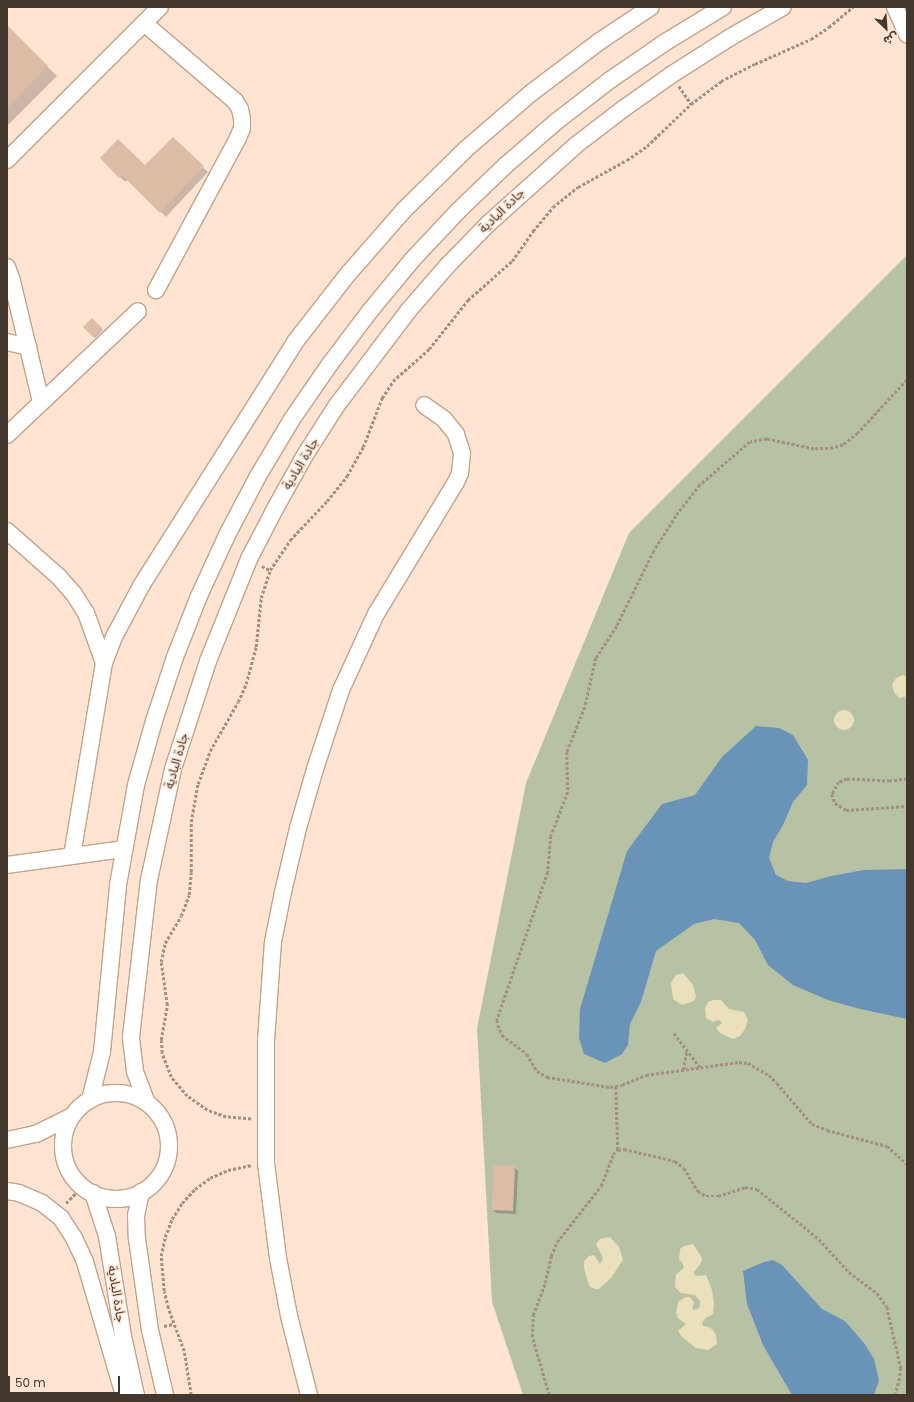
<!DOCTYPE html>
<meta charset="utf-8">
<style>
body{margin:0}
#map{position:relative;width:914px;height:1402px;overflow:hidden;background:#ffe4d1;font-family:Poppins,"Noto Sans Arabic",sans-serif}
div>[style]{position:absolute}
.green>*{inset:0;background:#b7c2a4}
.sand>*{inset:0;background:#eae0bb}
.round{border-radius:50%}
.water>*{inset:0;background:#6993b7}
.shadow>*{inset:0;background:#0003}
.building>*{inset:0;background:#dcbca4}
.path>*{height:2.5px;margin-top:-1.25px;transform-origin:0;background:repeating-linear-gradient(90deg,#a48f81 0 3px,transparent 0 5px)}
.roads{filter:drop-shadow(1px 0 #c2a38c) drop-shadow(-1px 0 #c2a38c) drop-shadow(0 1px #c2a38c) drop-shadow(0 -1px #c2a38c)}
.minor>*{height:16px;margin:-8px;padding:0 8px;transform-origin:8px;border-radius:8px;background:#fff}
.minor>.ring{margin:-8px;padding:0;box-sizing:content-box;background:none;border:16px solid #fff;border-radius:50%}
span{translate:-50% -50%;white-space:nowrap;text-align:center;line-height:1.15;-webkit-text-stroke:3px #ffe4d1;paint-order:stroke}
.street-label{font-size:13px;color:#44372e}
.frame{position:absolute;inset:0;border:8px solid #44372e;pointer-events:none}
.north{position:absolute;left:866px;top:8px;width:40px;height:40px;-webkit-text-stroke:3px #ffe4d1;paint-order:stroke;rotate:155deg;font-size:11px;font-weight:700;line-height:16px;text-align:center;color:#44372e}
.north::after{content:'';display:block;margin:auto;width:14px;height:18px;background:#44372e;clip-path:polygon(50% 0,100% 100%,50% 72%,0 100%)}
.scale{position:absolute;left:8px;top:1376px;width:112px;height:18px;box-sizing:border-box;border:2px solid #44372e;border-top:0;padding-left:5px;font-size:12px;line-height:14px;white-space:nowrap;color:#44372e;-webkit-text-stroke:3px #ffe4d1;paint-order:stroke}
</style>
<div id="map">
<div class="green">
<i style="clip-path:polygon(907px 255px,907px 1395px,523px 1395px,492px 1302px,477px 1028px,526px 783px,629px 533px)"></i>
</div>
<div class="sand">
<i style="clip-path:polygon(903px 675px,907px 677px,907px 696px,899px 698px,894px 692px,892px 685px,896px 678px)"></i>
<i class="round" style="left:834px;top:710px;width:20px;height:20px"></i>
<i style="clip-path:polygon(683px 973px,693px 985px,696px 997px,694px 1001px,682px 1005px,673px 999px,671px 983px,676px 975px)"></i>
<i style="clip-path:polygon(713px 1000px,721px 1000px,729px 1009px,744px 1012px,748px 1020px,745px 1029px,740px 1036px,733px 1039px,720px 1033px,716px 1028px,722px 1023px,721px 1021px,718px 1020px,713px 1022px,706px 1018px,705px 1009px,708px 1002px)"></i>
<i style="clip-path:polygon(610px 1237px,619px 1247px,623px 1260px,611px 1278px,599px 1289px,595px 1289px,590px 1287px,588px 1282px,584px 1268px,584px 1261px,589px 1256px,594px 1255px,600px 1264px,603px 1258px,596px 1244px,600px 1239px)"></i>
<i style="clip-path:polygon(693px 1244px,702px 1258px,701px 1263px,694px 1272px,695px 1276px,706px 1275px,712px 1290px,714px 1304px,713px 1314px,706px 1318px,702px 1323px,703px 1326px,709px 1327px,713px 1330px,716px 1335px,717px 1344px,708px 1350px,696px 1348px,682px 1337px,678px 1331px,686px 1324px,678px 1318px,676px 1313px,678px 1302px,686px 1297px,690px 1297px,694px 1302px,692px 1308px,694px 1310px,698px 1309px,700px 1306px,700px 1301px,695px 1295px,681px 1293px,675px 1287px,676px 1274px,684px 1268px,682px 1262px,679px 1260px,680px 1249px,684px 1246px)"></i>
</div>
<div class="water">
<i style="clip-path:polygon(756px 726px,779px 728px,793px 735px,808px 760px,807px 785px,793px 802px,783px 825px,773px 842px,769px 858px,776px 875px,788px 881px,806px 883px,831px 876px,864px 870px,907px 869px,907px 1019px,860px 1009px,828px 1000px,793px 985px,768px 965px,755px 940px,739px 923px,714px 919px,694px 924px,656px 951px,641px 1002px,630px 1024px,628px 1045px,622px 1054px,605px 1063px,584px 1054px,579px 1038px,580px 1009px,627px 851px,662px 804px,695px 795px,722px 757px)"></i>
<i style="clip-path:polygon(773px 1260px,782px 1265px,822px 1309px,845px 1321px,864px 1343px,874px 1359px,879px 1380px,874px 1395px,792px 1395px,763px 1345px,747px 1304px,743px 1271px,764px 1262px)"></i>
</div>
<div class="shadow">
<i style="clip-path:polygon(9px 29px,57px 76px,7px 126px,7px 31px)"></i>
<i style="clip-path:polygon(173px 138px,208px 172px,166px 217px,128px 180px,125px 182px,101px 158px,145px 167px)"></i>
<i style="clip-path:polygon(92px 319px,103px 330px,95px 338px,84px 327px)"></i>
<i style="clip-path:polygon(514px 1167px,518px 1171px,516px 1214px,496px 1213px,493px 1210px)"></i>
</div>
<div class="building">
<i style="clip-path:polygon(7px 25px,48px 66px,7px 108px)"></i>
<i style="clip-path:polygon(173px 137px,204px 166px,160px 213px,122px 175px,119px 178px,100px 158px,118px 139px,145px 165px)"></i>
<i style="clip-path:polygon(92px 318px,102px 328px,93px 337px,83px 327px)"></i>
<i style="clip-path:polygon(493px 1165px,515px 1166px,513px 1211px,492px 1210px)"></i>
</div>
<div class="path">
<i style="left:679px;top:86px;width:22px;rotate:56deg"></i>
<i style="left:907px;top:380px;width:72px;rotate:132.8deg"></i>
<i style="left:858px;top:433px;width:19px;rotate:141deg"></i>
<i style="left:843px;top:445px;width:10px;rotate:163deg"></i>
<i style="left:833px;top:448px;width:19px;rotate:177deg"></i>
<i style="left:814px;top:449px;width:48px;rotate:-168deg"></i>
<i style="left:767px;top:439px;width:17px;rotate:170deg"></i>
<i style="left:750px;top:442px;width:66px;rotate:139.3deg"></i>
<i style="left:700px;top:485px;width:39px;rotate:128deg"></i>
<i style="left:676px;top:516px;width:41px;rotate:122.2deg"></i>
<i style="left:654px;top:551px;width:84px;rotate:116.3deg"></i>
<i style="left:617px;top:626px;width:38px;rotate:123deg"></i>
<i style="left:596px;top:658px;width:50px;rotate:102.7deg"></i>
<i style="left:585px;top:707px;width:48px;rotate:111.8deg"></i>
<i style="left:567px;top:752px;width:40px;rotate:88.6deg"></i>
<i style="left:568px;top:792px;width:47px;rotate:111.1deg"></i>
<i style="left:551px;top:836px;width:36px;rotate:95deg"></i>
<i style="left:548px;top:872px;width:157px;rotate:109deg"></i>
<i style="left:497px;top:1020px;width:5px;rotate:79deg"></i>
<i style="left:498px;top:1025px;width:11px;rotate:68deg"></i>
<i style="left:502px;top:1035px;width:31px;rotate:37deg"></i>
<i style="left:527px;top:1054px;width:20px;rotate:60deg"></i>
<i style="left:537px;top:1071px;width:12px;rotate:31deg"></i>
<i style="left:547px;top:1077px;width:64px;rotate:9deg"></i>
<i style="left:610px;top:1087px;width:12px;rotate:-9deg"></i>
<i style="left:622px;top:1085px;width:26px;rotate:-23deg"></i>
<i style="left:646px;top:1075px;width:94px;rotate:-8deg"></i>
<i style="left:739px;top:1062px;width:9px;rotate:6deg"></i>
<i style="left:748px;top:1063px;width:24px;rotate:30deg"></i>
<i style="left:769px;top:1075px;width:11px;rotate:45deg"></i>
<i style="left:777px;top:1083px;width:54px;rotate:49.5deg"></i>
<i style="left:812px;top:1124px;width:16px;rotate:22deg"></i>
<i style="left:827px;top:1130px;width:62px;rotate:14.9deg"></i>
<i style="left:887px;top:1146px;width:27px;rotate:42deg"></i>
<i style="left:262px;top:566px;width:9px;rotate:27deg"></i>
<i style="left:907px;top:779px;width:17px;rotate:173deg"></i>
<i style="left:890px;top:781px;width:43px;rotate:-177.3deg"></i>
<i style="left:847px;top:779px;width:9px;rotate:159deg"></i>
<i style="left:839px;top:782px;width:14px;rotate:120deg"></i>
<i style="left:832px;top:794px;width:9px;rotate:72deg"></i>
<i style="left:835px;top:803px;width:13px;rotate:32deg"></i>
<i style="left:846px;top:810px;width:61px;rotate:-3.8deg"></i>
<i style="left:674px;top:1033px;width:43px;rotate:52.6deg"></i>
<i style="left:683px;top:1070px;width:20px;rotate:-79deg"></i>
<i style="left:616px;top:1087px;width:63px;rotate:88.2deg"></i>
<i style="left:251px;top:1119px;width:25px;rotate:-175deg"></i>
<i style="left:226px;top:1117px;width:20px;rotate:-160deg"></i>
<i style="left:207px;top:1110px;width:24px;rotate:-145deg"></i>
<i style="left:187px;top:1096px;width:25px;rotate:-130deg"></i>
<i style="left:171px;top:1077px;width:26px;rotate:-111deg"></i>
<i style="left:162px;top:1053px;width:13px;rotate:-94deg"></i>
<i style="left:161px;top:1040px;width:36px;rotate:-80deg"></i>
<i style="left:167px;top:1005px;width:43px;rotate:-97.9deg"></i>
<i style="left:161px;top:962px;width:19px;rotate:-78deg"></i>
<i style="left:165px;top:943px;width:31px;rotate:-59deg"></i>
<i style="left:181px;top:916px;width:22px;rotate:-69deg"></i>
<i style="left:189px;top:895px;width:23px;rotate:-85deg"></i>
<i style="left:191px;top:872px;width:50px;rotate:-90deg"></i>
<i style="left:191px;top:822px;width:39px;rotate:-80deg"></i>
<i style="left:198px;top:784px;width:35px;rotate:-70deg"></i>
<i style="left:210px;top:751px;width:56px;rotate:-60.3deg"></i>
<i style="left:238px;top:702px;width:20px;rotate:-66deg"></i>
<i style="left:246px;top:684px;width:38px;rotate:-75deg"></i>
<i style="left:256px;top:647px;width:49px;rotate:-84.2deg"></i>
<i style="left:261px;top:598px;width:29px;rotate:-72deg"></i>
<i style="left:270px;top:570px;width:36px;rotate:-56deg"></i>
<i style="left:290px;top:540px;width:54px;rotate:-46.5deg"></i>
<i style="left:327px;top:501px;width:32px;rotate:-51deg"></i>
<i style="left:347px;top:476px;width:33px;rotate:-61deg"></i>
<i style="left:363px;top:447px;width:53px;rotate:-68.8deg"></i>
<i style="left:382px;top:398px;width:20px;rotate:-57deg"></i>
<i style="left:393px;top:381px;width:48px;rotate:-41.6deg"></i>
<i style="left:429px;top:349px;width:63px;rotate:-51.5deg"></i>
<i style="left:468px;top:300px;width:59px;rotate:-41.6deg"></i>
<i style="left:512px;top:261px;width:37px;rotate:-55deg"></i>
<i style="left:533px;top:231px;width:31px;rotate:-50deg"></i>
<i style="left:553px;top:207px;width:32px;rotate:-39deg"></i>
<i style="left:578px;top:187px;width:56px;rotate:-28.9deg"></i>
<i style="left:627px;top:160px;width:24px;rotate:-35deg"></i>
<i style="left:647px;top:146px;width:61px;rotate:-43.7deg"></i>
<i style="left:691px;top:104px;width:38px;rotate:-37deg"></i>
<i style="left:721px;top:81px;width:38px;rotate:-27deg"></i>
<i style="left:755px;top:64px;width:61px;rotate:-24.1deg"></i>
<i style="left:811px;top:39px;width:22px;rotate:-34deg"></i>
<i style="left:829px;top:27px;width:31px;rotate:-40deg"></i>
<i style="left:66px;top:1203px;width:17px;rotate:-45deg"></i>
<i style="left:164px;top:1326px;width:9px;rotate:-13deg"></i>
<i style="left:191px;top:1395px;width:45px;rotate:-99deg"></i>
<i style="left:184px;top:1351px;width:46px;rotate:-110.4deg"></i>
<i style="left:168px;top:1308px;width:17px;rotate:-103deg"></i>
<i style="left:164px;top:1291px;width:35px;rotate:-95deg"></i>
<i style="left:161px;top:1256px;width:19px;rotate:-78deg"></i>
<i style="left:165px;top:1237px;width:19px;rotate:-69deg"></i>
<i style="left:172px;top:1219px;width:19px;rotate:-58deg"></i>
<i style="left:182px;top:1203px;width:19px;rotate:-47deg"></i>
<i style="left:195px;top:1189px;width:19px;rotate:-36deg"></i>
<i style="left:210px;top:1178px;width:20px;rotate:-24deg"></i>
<i style="left:228px;top:1170px;width:24px;rotate:-12deg"></i>
<i style="left:549px;top:1395px;width:60px;rotate:-106.3deg"></i>
<i style="left:532px;top:1337px;width:22px;rotate:-87deg"></i>
<i style="left:533px;top:1315px;width:34px;rotate:-69deg"></i>
<i style="left:545px;top:1283px;width:28px;rotate:-77deg"></i>
<i style="left:551px;top:1256px;width:15px;rotate:-67deg"></i>
<i style="left:557px;top:1242px;width:71px;rotate:-51.8deg"></i>
<i style="left:601px;top:1186px;width:34px;rotate:-69deg"></i>
<i style="left:613px;top:1154px;width:6px;rotate:-39deg"></i>
<i style="left:618px;top:1150px;width:6px;rotate:-9deg"></i>
<i style="left:624px;top:1149px;width:52px;rotate:13.2deg"></i>
<i style="left:675px;top:1161px;width:11px;rotate:38deg"></i>
<i style="left:684px;top:1168px;width:27px;rotate:59deg"></i>
<i style="left:698px;top:1191px;width:9px;rotate:32deg"></i>
<i style="left:706px;top:1196px;width:12px"></i>
<i style="left:718px;top:1196px;width:28px;rotate:-18deg"></i>
<i style="left:745px;top:1187px;width:12px;rotate:9deg"></i>
<i style="left:757px;top:1189px;width:80px;rotate:38.9deg"></i>
<i style="left:819px;top:1239px;width:45px;rotate:47.7deg"></i>
<i style="left:849px;top:1272px;width:35px;rotate:37deg"></i>
<i style="left:877px;top:1293px;width:17px;rotate:54deg"></i>
<i style="left:887px;top:1307px;width:63px;rotate:77.1deg"></i>
<i style="left:901px;top:1368px;width:10px;rotate:96deg"></i>
<i style="left:900px;top:1378px;width:18px;rotate:106deg"></i>
</div>
<div class="roads">
<div class="minor">
<i style="left:895px;top:7px;width:30px;rotate:66deg"></i>
<i style="left:144px;top:23px;width:120px;rotate:40.6deg"></i>
<i style="left:235px;top:101px;width:9px;rotate:58deg"></i>
<i style="left:240px;top:109px;width:10px;rotate:79deg"></i>
<i style="left:242px;top:119px;width:9px;rotate:90deg"></i>
<i style="left:242px;top:128px;width:11px;rotate:112deg"></i>
<i style="left:238px;top:138px;width:173px;rotate:118.3deg"></i>
<i style="left:7px;top:160px;width:216px;rotate:-45deg"></i>
<i style="left:7px;top:267px;width:15px;rotate:70deg"></i>
<i style="left:12px;top:281px;width:124px;rotate:76.5deg"></i>
<i style="left:7px;top:342px;width:22px;rotate:13deg"></i>
<i style="left:7px;top:435px;width:180px;rotate:-43.4deg"></i>
<i style="left:7px;top:531px;width:69px;rotate:41.5deg"></i>
<i style="left:59px;top:577px;width:23px;rotate:49deg"></i>
<i style="left:74px;top:594px;width:22px;rotate:58deg"></i>
<i style="left:86px;top:613px;width:53px;rotate:70.2deg"></i>
<i style="left:72px;top:856px;width:196px;rotate:-80.6deg"></i>
<i style="left:104px;top:663px;width:30px;rotate:-69deg"></i>
<i style="left:115px;top:635px;width:55px;rotate:-62deg"></i>
<i style="left:141px;top:586px;width:289px;rotate:-57.7deg"></i>
<i style="left:295px;top:342px;width:86px;rotate:-52.1deg"></i>
<i style="left:348px;top:274px;width:85px;rotate:-48.8deg"></i>
<i style="left:404px;top:210px;width:87px;rotate:-44.5deg"></i>
<i style="left:466px;top:149px;width:86px;rotate:-40.7deg"></i>
<i style="left:531px;top:93px;width:86px;rotate:-37deg"></i>
<i style="left:600px;top:41px;width:61px;rotate:-33.7deg"></i>
<i style="left:7px;top:865px;width:118px;rotate:-7.8deg"></i>
<i class="ring" style="left:63px;top:1093px;width:90px;height:90px"></i>
<i style="left:90px;top:1100px;width:49px;rotate:-76deg"></i>
<i style="left:102px;top:1052px;width:168px;rotate:-84.5deg"></i>
<i style="left:118px;top:885px;width:102px;rotate:-79.8deg"></i>
<i style="left:136px;top:785px;width:66px;rotate:-74.3deg"></i>
<i style="left:154px;top:721px;width:67px;rotate:-71.8deg"></i>
<i style="left:175px;top:657px;width:66px;rotate:-68.5deg"></i>
<i style="left:199px;top:596px;width:67px;rotate:-65.3deg"></i>
<i style="left:227px;top:535px;width:67px;rotate:-62.3deg"></i>
<i style="left:258px;top:476px;width:66px;rotate:-59.2deg"></i>
<i style="left:292px;top:419px;width:67px;rotate:-55.4deg"></i>
<i style="left:330px;top:364px;width:66px;rotate:-53deg"></i>
<i style="left:370px;top:311px;width:66px;rotate:-50.5deg"></i>
<i style="left:412px;top:260px;width:67px;rotate:-46.8deg"></i>
<i style="left:458px;top:211px;width:66px;rotate:-43.8deg"></i>
<i style="left:506px;top:165px;width:67px;rotate:-40.8deg"></i>
<i style="left:557px;top:121px;width:67px;rotate:-37.7deg"></i>
<i style="left:610px;top:80px;width:65px;rotate:-34.4deg"></i>
<i style="left:664px;top:43px;width:69px;rotate:-31.4deg"></i>
<i style="left:147px;top:1103px;width:34px;rotate:-111deg"></i>
<i style="left:135px;top:1071px;width:34px;rotate:-97deg"></i>
<i style="left:131px;top:1037px;width:158px;rotate:-83.5deg"></i>
<i style="left:149px;top:880px;width:114px;rotate:-77.8deg"></i>
<i style="left:173px;top:769px;width:114px;rotate:-72deg"></i>
<i style="left:208px;top:661px;width:110px;rotate:-68.1deg"></i>
<i style="left:249px;top:559px;width:59px;rotate:-62.6deg"></i>
<i style="left:276px;top:507px;width:60px;rotate:-60.9deg"></i>
<i style="left:305px;top:455px;width:59px;rotate:-57.4deg"></i>
<i style="left:337px;top:405px;width:118px;rotate:-52.9deg"></i>
<i style="left:408px;top:311px;width:60px;rotate:-49.1deg"></i>
<i style="left:447px;top:266px;width:59px;rotate:-45.7deg"></i>
<i style="left:488px;top:224px;width:118px;rotate:-41.9deg"></i>
<i style="left:576px;top:145px;width:59px;rotate:-37.5deg"></i>
<i style="left:623px;top:109px;width:59px;rotate:-35.3deg"></i>
<i style="left:671px;top:75px;width:69px;rotate:-32.5deg"></i>
<i style="left:729px;top:38px;width:62px;rotate:-29.9deg"></i>
<i style="left:7px;top:1140px;width:30px;rotate:-12deg"></i>
<i style="left:36px;top:1134px;width:40px;rotate:-26.6deg"></i>
<i style="left:7px;top:1191px;width:12px;rotate:9deg"></i>
<i style="left:19px;top:1193px;width:25px;rotate:23deg"></i>
<i style="left:42px;top:1203px;width:24px;rotate:38deg"></i>
<i style="left:61px;top:1218px;width:24px;rotate:57deg"></i>
<i style="left:74px;top:1238px;width:26px;rotate:65deg"></i>
<i style="left:85px;top:1262px;width:139px;rotate:73.7deg"></i>
<i style="left:141px;top:1192px;width:24px;rotate:102deg"></i>
<i style="left:136px;top:1215px;width:24px;rotate:88deg"></i>
<i style="left:137px;top:1239px;width:92px;rotate:81.9deg"></i>
<i style="left:150px;top:1330px;width:67px;rotate:77deg"></i>
<i style="left:93px;top:1193px;width:45px;rotate:72deg"></i>
<i style="left:107px;top:1236px;width:101px;rotate:80.9deg"></i>
<i style="left:123px;top:1336px;width:60px;rotate:77.6deg"></i>
<i style="left:309px;top:1395px;width:81px;rotate:-104.2deg"></i>
<i style="left:289px;top:1316px;width:59px;rotate:-100.7deg"></i>
<i style="left:278px;top:1258px;width:96px;rotate:-97.2deg"></i>
<i style="left:266px;top:1163px;width:122px;rotate:-90deg"></i>
<i style="left:266px;top:1041px;width:99px;rotate:-86deg"></i>
<i style="left:273px;top:942px;width:51px;rotate:-78.7deg"></i>
<i style="left:283px;top:892px;width:66px;rotate:-76.8deg"></i>
<i style="left:298px;top:828px;width:61px;rotate:-73.9deg"></i>
<i style="left:315px;top:769px;width:83px;rotate:-71.8deg"></i>
<i style="left:341px;top:690px;width:84px;rotate:-65.3deg"></i>
<i style="left:376px;top:614px;width:154px;rotate:-58.8deg"></i>
<i style="left:456px;top:482px;width:10px;rotate:-66deg"></i>
<i style="left:460px;top:473px;width:20px;rotate:-84deg"></i>
<i style="left:462px;top:453px;width:20px;rotate:-108deg"></i>
<i style="left:456px;top:434px;width:19px;rotate:-129deg"></i>
<i style="left:444px;top:419px;width:24px;rotate:-145deg"></i>
</div>
</div>
<div class="street-label">
<span style="left:502px;top:211px;rotate:-44deg">جادة البادية</span>
<span style="left:301px;top:464px;rotate:-59deg">جادة البادية</span>
<span style="left:177px;top:761px;rotate:-74deg">جادة البادية</span>
<span style="left:116px;top:1294px;rotate:81deg">جادة البادية</span>
</div>
<div class="frame"></div>
<div class="north">ش</div>
<div class="scale">50 m</div>
</div>
